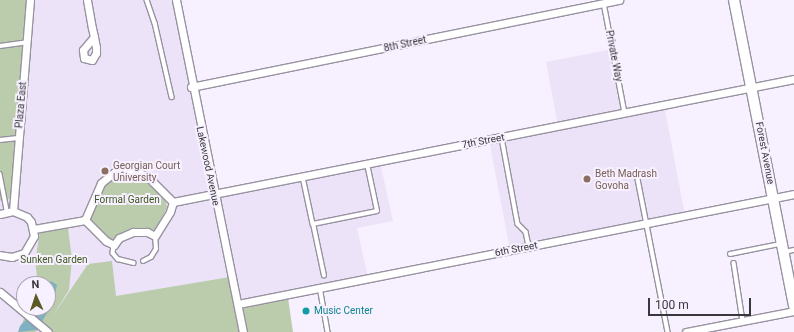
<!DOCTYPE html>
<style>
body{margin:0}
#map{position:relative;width:794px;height:332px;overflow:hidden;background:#f7f0ff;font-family:Roboto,sans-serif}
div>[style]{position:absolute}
.built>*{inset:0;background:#ede3f9}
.green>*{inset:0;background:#baccac}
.water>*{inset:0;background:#7fb1c3}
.roads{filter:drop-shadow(1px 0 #9892a0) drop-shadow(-1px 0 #9892a0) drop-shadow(0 1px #9892a0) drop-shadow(0 -1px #9892a0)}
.lane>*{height:3.5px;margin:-1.75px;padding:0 1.75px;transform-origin:1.75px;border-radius:1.75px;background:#fff}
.street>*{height:7px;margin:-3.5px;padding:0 3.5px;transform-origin:3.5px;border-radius:3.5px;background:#fff}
.secondary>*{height:10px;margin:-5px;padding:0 5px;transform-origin:5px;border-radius:5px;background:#fff}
.dots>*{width:11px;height:11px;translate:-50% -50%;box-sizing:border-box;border:2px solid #f7f0ff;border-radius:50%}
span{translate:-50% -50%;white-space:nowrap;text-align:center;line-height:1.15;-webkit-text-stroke:4px #f7f0ff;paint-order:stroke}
.street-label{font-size:10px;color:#39373c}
.education-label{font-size:10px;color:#785e54}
.left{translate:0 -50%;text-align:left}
.park-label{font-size:10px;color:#3d5820}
.culture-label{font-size:10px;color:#0d838f}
.north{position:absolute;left:16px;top:276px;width:40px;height:40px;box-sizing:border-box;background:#f7f0ff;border:1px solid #aba6b1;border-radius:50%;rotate:357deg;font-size:11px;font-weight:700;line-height:16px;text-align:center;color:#39373c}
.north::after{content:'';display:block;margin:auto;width:14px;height:18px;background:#5c5926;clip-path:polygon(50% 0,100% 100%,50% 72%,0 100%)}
.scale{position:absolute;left:648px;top:298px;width:103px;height:18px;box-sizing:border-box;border:2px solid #39373c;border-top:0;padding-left:5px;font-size:12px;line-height:14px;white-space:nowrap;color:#39373c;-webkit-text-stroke:3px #f7f0ff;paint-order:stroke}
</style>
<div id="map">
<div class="built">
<i style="clip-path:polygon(0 0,176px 0,214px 195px,380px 162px,393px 221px,357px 228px,368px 278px,238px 304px,243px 332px,35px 332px,47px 313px,55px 283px,24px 284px,24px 308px,38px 308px,20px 326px,18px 332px,0 332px)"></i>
<i style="clip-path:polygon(613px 49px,625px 114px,664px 105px,685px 215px,510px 250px,489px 140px,558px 126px,546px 62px)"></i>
</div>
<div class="green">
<i style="clip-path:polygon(0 0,27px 0,10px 200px,4px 195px,0 201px)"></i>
<i style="clip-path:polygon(130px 171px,145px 178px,166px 202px,167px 208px,155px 230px,131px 228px,111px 240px,90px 221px,89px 216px,100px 188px,112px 176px,121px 172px)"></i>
<i style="clip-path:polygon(68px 228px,72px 259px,69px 290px,52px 317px,88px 264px,112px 261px,116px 296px,230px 277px,237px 310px,288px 298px,293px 332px,43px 332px,48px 325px,35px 332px,18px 332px,29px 308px,48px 308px,48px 284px,38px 284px,35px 261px,40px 232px)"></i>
</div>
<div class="water">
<i style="clip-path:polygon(51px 281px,57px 285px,53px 303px,37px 330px,18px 332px,20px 326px,38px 308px,48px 308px,47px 284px)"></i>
</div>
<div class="roads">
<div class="lane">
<i style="left:147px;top:0;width:24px;rotate:71deg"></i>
<i style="left:155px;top:23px;width:76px;rotate:77.1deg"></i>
<i style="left:604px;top:3px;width:112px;rotate:79.2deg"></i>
<i style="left:0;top:46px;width:27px;rotate:-8deg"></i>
<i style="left:502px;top:138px;width:87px;rotate:79.5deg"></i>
<i style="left:518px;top:224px;width:11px;rotate:45deg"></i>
<i style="left:526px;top:232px;width:14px;rotate:78deg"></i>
<i style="left:0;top:140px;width:18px;rotate:-6deg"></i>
<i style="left:0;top:174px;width:38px;rotate:79deg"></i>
<i style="left:637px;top:174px;width:161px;rotate:78.9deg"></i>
<i style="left:303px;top:177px;width:48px;rotate:78deg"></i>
<i style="left:114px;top:245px;width:8px;rotate:97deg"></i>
<i style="left:113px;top:253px;width:8px;rotate:50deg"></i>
<i style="left:118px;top:259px;width:16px;rotate:14deg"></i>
<i style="left:785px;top:252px;width:9px;rotate:-13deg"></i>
<i style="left:730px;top:254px;width:51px;rotate:-11.3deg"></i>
<i style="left:143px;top:261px;width:9px;rotate:-27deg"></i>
<i style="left:151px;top:257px;width:9px;rotate:-58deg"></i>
<i style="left:156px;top:249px;width:13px;rotate:-94deg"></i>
<i style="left:734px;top:263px;width:59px;rotate:81.2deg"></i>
<i style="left:324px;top:276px;width:53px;rotate:-101.9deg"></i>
<i style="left:313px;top:224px;width:65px;rotate:-11.5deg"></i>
<i style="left:377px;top:211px;width:48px;rotate:-102deg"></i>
<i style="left:320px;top:287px;width:46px;rotate:79.9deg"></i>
</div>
<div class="street">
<i style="left:87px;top:0;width:28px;rotate:80deg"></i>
<i style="left:92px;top:28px;width:9px;rotate:77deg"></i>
<i style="left:94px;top:37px;width:10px;rotate:79deg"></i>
<i style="left:96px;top:47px;width:6px;rotate:90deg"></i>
<i style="left:96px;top:53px;width:8px;rotate:120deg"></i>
<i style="left:92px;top:60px;width:8px;rotate:-166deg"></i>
<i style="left:84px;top:58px;width:8px;rotate:-97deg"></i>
<i style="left:83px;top:50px;width:17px;rotate:-50deg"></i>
<i style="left:176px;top:0;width:339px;rotate:78.6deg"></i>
<i style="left:191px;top:87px;width:437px;rotate:-11.5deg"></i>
<i style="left:121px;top:167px;width:28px;rotate:19deg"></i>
<i style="left:147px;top:176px;width:37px;rotate:45deg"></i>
<i style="left:173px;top:202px;width:10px;rotate:107deg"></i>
<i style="left:170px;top:212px;width:28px;rotate:122deg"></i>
<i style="left:155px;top:236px;width:9px;rotate:-153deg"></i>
<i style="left:147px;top:232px;width:14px;rotate:180deg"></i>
<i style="left:133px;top:232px;width:15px;rotate:157deg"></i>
<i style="left:119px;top:238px;width:9px;rotate:126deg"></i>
<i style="left:114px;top:245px;width:9px;rotate:-153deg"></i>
<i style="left:106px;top:241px;width:30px;rotate:-135deg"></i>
<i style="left:85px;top:220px;width:40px;rotate:-66.6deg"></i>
<i style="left:101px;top:183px;width:26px;rotate:-39deg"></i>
<i style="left:173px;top:202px;width:633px;rotate:-11.2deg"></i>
<i style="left:13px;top:211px;width:212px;rotate:-85.4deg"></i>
<i style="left:0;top:214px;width:13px;rotate:-13deg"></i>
<i style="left:13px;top:211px;width:15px;rotate:23deg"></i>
<i style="left:27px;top:217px;width:6px;rotate:51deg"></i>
<i style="left:31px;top:222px;width:14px;rotate:78deg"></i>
<i style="left:34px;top:236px;width:20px;rotate:120deg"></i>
<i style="left:24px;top:253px;width:13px;rotate:162deg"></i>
<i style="left:12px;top:257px;width:12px;rotate:-171deg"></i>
<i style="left:34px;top:229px;width:52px;rotate:-10deg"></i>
<i style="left:0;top:292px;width:62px;rotate:39.8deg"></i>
<i style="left:238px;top:304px;width:567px;rotate:-11.19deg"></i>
<i style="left:686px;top:332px;width:110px;rotate:-11deg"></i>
</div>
<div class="secondary">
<i style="left:734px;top:0;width:312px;rotate:78.9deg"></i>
</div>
</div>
<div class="dots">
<i style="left:105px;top:171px;background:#8d6e63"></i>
<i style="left:587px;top:179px;background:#8d6e63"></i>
<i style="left:306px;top:311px;background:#0f9aa8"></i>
</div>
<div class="street-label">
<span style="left:405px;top:44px;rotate:-12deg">8th Street</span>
<span style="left:614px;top:56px;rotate:79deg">Private Way</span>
<span style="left:21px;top:105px;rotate:-85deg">Plaza East</span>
<span style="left:483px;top:141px;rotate:-11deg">7th Street</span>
<span style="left:765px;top:153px;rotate:79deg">Forest Avenue</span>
<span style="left:208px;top:166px;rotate:78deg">Lakewood Avenue</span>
<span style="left:516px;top:249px;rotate:-11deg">6th Street</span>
</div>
<div class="education-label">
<span class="left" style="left:113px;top:171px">Georgian Court<br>University</span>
<span class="left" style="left:595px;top:179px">Beth Madrash<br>Govoha</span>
</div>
<div class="park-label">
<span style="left:127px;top:200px">Formal Garden</span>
<span style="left:54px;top:260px">Sunken Garden</span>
</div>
<div class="culture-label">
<span class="left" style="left:314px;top:311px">Music Center</span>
</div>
<div class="north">N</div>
<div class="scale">100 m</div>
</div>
